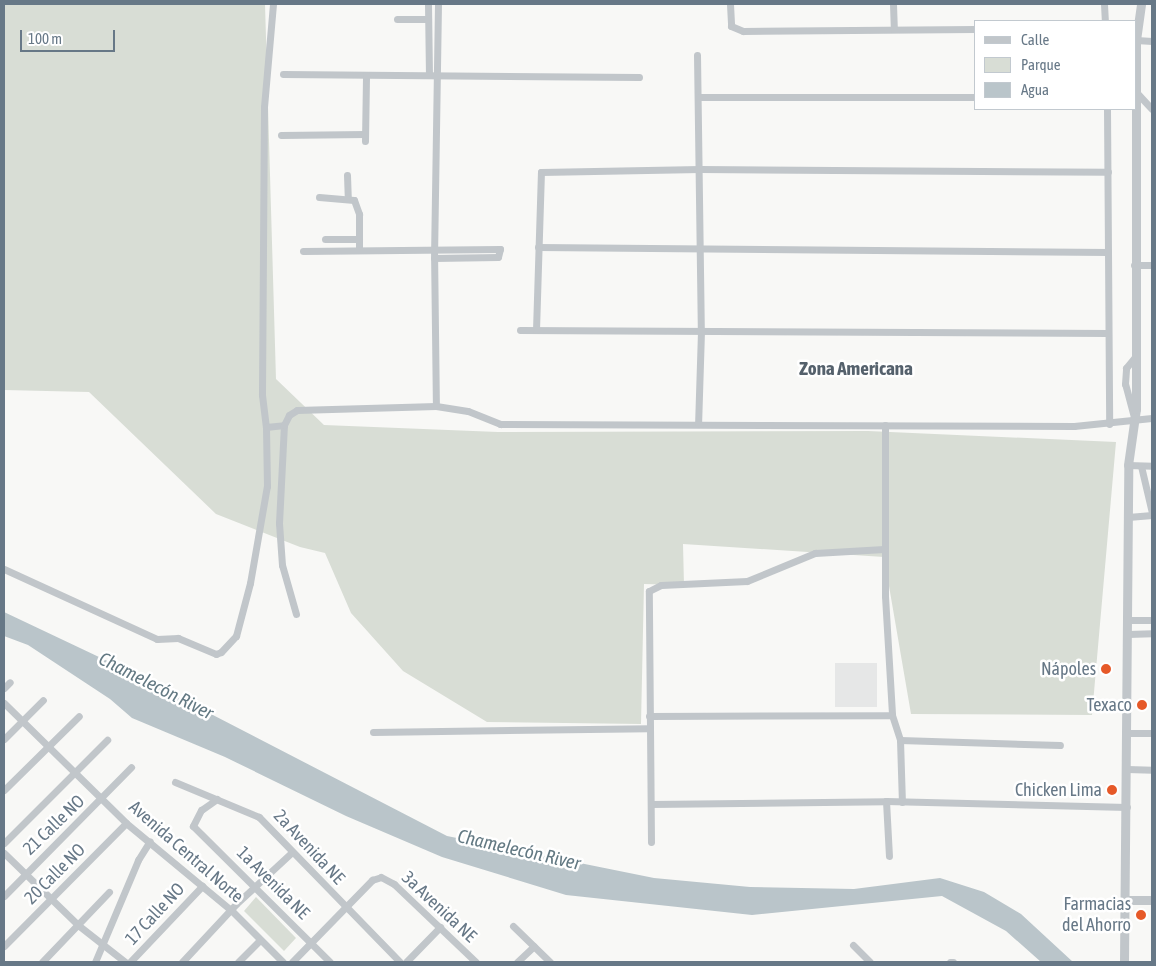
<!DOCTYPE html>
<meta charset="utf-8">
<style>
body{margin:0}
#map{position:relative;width:1156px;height:966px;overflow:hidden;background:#f8f8f6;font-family:"Asap Condensed",sans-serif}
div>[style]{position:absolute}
.built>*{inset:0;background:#e6e7e7}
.green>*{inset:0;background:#d8ddd5}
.water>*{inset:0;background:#bac5ca}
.minor>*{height:7px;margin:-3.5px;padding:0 3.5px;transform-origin:3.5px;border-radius:3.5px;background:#c1c6ca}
.tertiary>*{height:9px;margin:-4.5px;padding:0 4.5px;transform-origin:4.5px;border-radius:4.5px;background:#c1c6ca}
.dots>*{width:14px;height:14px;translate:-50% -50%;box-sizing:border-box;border:2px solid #fff;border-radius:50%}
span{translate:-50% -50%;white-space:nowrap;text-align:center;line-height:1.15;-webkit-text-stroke:5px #fff;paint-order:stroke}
.poi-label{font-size:18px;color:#677887}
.right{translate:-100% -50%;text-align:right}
.street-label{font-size:18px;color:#677887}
.neighbourhood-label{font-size:19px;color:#55616c;font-weight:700}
.water-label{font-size:19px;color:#637983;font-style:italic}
.frame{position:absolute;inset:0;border:5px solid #677887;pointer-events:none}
.legend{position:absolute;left:974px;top:20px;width:162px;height:90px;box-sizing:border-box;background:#fff;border:1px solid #c2c9cf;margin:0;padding:6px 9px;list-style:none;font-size:15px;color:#677887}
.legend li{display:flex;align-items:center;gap:10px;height:25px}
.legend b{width:25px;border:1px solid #c2c9cf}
.scale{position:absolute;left:20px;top:30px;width:95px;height:22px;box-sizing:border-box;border:2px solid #677887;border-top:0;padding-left:6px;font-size:15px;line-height:18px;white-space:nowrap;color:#677887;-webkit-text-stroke:4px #fff;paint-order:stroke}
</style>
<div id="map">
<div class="built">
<i style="clip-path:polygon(835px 663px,877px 663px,877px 707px,835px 707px)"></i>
</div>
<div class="green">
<i style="clip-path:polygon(4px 4px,265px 4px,276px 379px,324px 425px,498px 432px,868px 431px,1116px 442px,1092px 715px,911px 714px,884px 557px,683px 544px,684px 585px,644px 584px,641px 724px,487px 722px,403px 671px,351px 613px,325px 553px,300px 547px,216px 514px,89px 392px,4px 390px)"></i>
<i style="clip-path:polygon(256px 897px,296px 938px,284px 951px,244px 911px)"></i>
</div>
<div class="water">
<i style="clip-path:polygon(4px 612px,118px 666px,447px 836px,654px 878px,750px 887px,854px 889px,940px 878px,984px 892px,1021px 914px,1073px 962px,1041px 962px,1006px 931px,942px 896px,752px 915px,566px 895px,442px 857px,346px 816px,225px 757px,132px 718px,110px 699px,28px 645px,4px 636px)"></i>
</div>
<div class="minor">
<i style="left:273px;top:4px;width:103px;rotate:95deg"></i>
<i style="left:264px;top:107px;width:288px;rotate:90.4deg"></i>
<i style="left:262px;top:395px;width:32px;rotate:83deg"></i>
<i style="left:266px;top:427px;width:18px;rotate:-6deg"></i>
<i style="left:428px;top:4px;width:71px;rotate:89.2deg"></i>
<i style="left:438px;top:4px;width:245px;rotate:90.9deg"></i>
<i style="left:434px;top:249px;width:157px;rotate:89.3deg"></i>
<i style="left:436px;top:406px;width:32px;rotate:9deg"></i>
<i style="left:468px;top:411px;width:35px;rotate:22deg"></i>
<i style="left:500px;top:424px;width:574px;rotate:0.2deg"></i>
<i style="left:1074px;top:426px;width:78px;rotate:-5.9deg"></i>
<i style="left:730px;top:4px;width:22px;rotate:87deg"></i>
<i style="left:731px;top:26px;width:13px;rotate:23deg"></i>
<i style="left:743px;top:31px;width:232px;rotate:-0.5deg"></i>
<i style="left:893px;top:4px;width:25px;rotate:88deg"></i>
<i style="left:1104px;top:4px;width:17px;rotate:87deg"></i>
<i style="left:397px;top:19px;width:31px"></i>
<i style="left:1136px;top:40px;width:16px;rotate:4deg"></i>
<i style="left:697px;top:55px;width:276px;rotate:89.2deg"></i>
<i style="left:701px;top:331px;width:93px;rotate:91.8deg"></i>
<i style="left:283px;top:74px;width:356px;rotate:0.5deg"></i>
<i style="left:1136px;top:92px;width:23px;rotate:47deg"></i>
<i style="left:699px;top:97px;width:276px"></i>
<i style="left:1107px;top:109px;width:315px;rotate:89.6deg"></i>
<i style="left:281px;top:135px;width:84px;rotate:-0.7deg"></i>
<i style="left:365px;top:141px;width:66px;rotate:-89.1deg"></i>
<i style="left:347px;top:175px;width:23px;rotate:88deg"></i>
<i style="left:319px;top:197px;width:35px;rotate:5deg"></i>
<i style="left:354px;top:200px;width:15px;rotate:70deg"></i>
<i style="left:359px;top:214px;width:36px;rotate:90deg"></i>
<i style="left:325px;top:239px;width:34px"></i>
<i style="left:538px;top:247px;width:570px;rotate:0.5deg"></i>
<i style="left:303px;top:251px;width:197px;rotate:-0.6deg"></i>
<i style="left:500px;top:249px;width:8px;rotate:104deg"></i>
<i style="left:498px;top:257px;width:64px;rotate:179.1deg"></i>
<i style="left:1134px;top:265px;width:18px"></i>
<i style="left:520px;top:330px;width:588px;rotate:0.29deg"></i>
<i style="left:536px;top:330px;width:158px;rotate:-88.2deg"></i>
<i style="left:541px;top:172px;width:159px;rotate:-1.1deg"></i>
<i style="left:700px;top:169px;width:408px;rotate:0.4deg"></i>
<i style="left:1134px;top:417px;width:34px;rotate:-105deg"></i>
<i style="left:1125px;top:384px;width:16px;rotate:-86deg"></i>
<i style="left:1126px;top:368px;width:14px;rotate:-51deg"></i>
<i style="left:885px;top:425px;width:171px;rotate:90deg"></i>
<i style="left:885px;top:596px;width:119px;rotate:86.6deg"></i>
<i style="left:892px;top:715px;width:26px;rotate:72deg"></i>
<i style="left:900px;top:740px;width:62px;rotate:88.2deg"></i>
<i style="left:1128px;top:465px;width:24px;rotate:2deg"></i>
<i style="left:1141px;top:466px;width:48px;rotate:76.8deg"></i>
<i style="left:1128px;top:517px;width:24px;rotate:-5deg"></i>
<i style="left:4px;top:569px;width:168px;rotate:24.6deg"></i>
<i style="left:157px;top:639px;width:21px;rotate:-3deg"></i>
<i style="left:178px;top:638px;width:41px;rotate:22.8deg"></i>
<i style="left:216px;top:654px;width:5px;rotate:-22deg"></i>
<i style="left:221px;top:652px;width:22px;rotate:-47deg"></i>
<i style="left:236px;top:636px;width:55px;rotate:-75.2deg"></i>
<i style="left:250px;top:583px;width:98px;rotate:-80.1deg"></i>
<i style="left:267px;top:486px;width:59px;rotate:-91deg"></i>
<i style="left:296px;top:614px;width:51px;rotate:-105.9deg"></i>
<i style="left:282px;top:565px;width:42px;rotate:-94.1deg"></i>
<i style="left:279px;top:523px;width:98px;rotate:-87.1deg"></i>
<i style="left:284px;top:425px;width:11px;rotate:-63deg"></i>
<i style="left:289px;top:415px;width:9px;rotate:-32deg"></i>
<i style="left:297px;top:410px;width:139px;rotate:-1.6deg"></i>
<i style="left:1128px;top:620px;width:24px"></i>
<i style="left:1128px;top:634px;width:24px;rotate:-2deg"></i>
<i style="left:4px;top:688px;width:8px;rotate:-45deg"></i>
<i style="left:4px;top:703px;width:171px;rotate:44.5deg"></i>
<i style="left:126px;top:823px;width:138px;rotate:39.7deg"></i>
<i style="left:232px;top:911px;width:72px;rotate:45deg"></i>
<i style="left:649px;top:716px;width:243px;rotate:-0.2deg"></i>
<i style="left:373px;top:732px;width:276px;rotate:-0.8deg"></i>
<i style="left:1127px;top:733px;width:25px"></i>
<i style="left:4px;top:739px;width:55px;rotate:-45deg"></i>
<i style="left:900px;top:740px;width:160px;rotate:1.8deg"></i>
<i style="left:1127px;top:769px;width:25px;rotate:2deg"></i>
<i style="left:175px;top:782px;width:91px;rotate:22.6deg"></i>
<i style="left:259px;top:817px;width:202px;rotate:45.8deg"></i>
<i style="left:4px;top:790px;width:105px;rotate:-44.6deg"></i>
<i style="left:217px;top:799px;width:19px;rotate:145deg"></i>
<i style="left:201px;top:810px;width:18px;rotate:117deg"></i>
<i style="left:193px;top:826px;width:193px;rotate:44.8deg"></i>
<i style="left:886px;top:801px;width:55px;rotate:86.9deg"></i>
<i style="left:651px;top:804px;width:235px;rotate:-0.7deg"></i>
<i style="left:886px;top:801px;width:241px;rotate:1.4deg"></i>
<i style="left:651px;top:842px;width:251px;rotate:-90.5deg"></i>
<i style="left:649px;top:591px;width:13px;rotate:-27deg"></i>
<i style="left:661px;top:585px;width:86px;rotate:-2.7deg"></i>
<i style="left:747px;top:581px;width:74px;rotate:-22.4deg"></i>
<i style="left:815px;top:553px;width:69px;rotate:-3.3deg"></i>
<i style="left:4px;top:843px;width:146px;rotate:-45deg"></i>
<i style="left:4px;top:853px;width:103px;rotate:44.2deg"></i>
<i style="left:78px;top:925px;width:60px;rotate:38.2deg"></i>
<i style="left:4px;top:896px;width:181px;rotate:-45.4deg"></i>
<i style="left:513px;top:926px;width:52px;rotate:44.2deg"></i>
<i style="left:853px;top:945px;width:24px;rotate:45deg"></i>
<i style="left:4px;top:946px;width:173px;rotate:-45.2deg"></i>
<i style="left:42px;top:962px;width:97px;rotate:-46.3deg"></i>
<i style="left:95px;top:962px;width:111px;rotate:-67.1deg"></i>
<i style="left:138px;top:860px;width:22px;rotate:-58deg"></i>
<i style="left:130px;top:962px;width:105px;rotate:-46.5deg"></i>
<i style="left:182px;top:962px;width:79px;rotate:-47deg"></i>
<i style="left:236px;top:904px;width:75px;rotate:-42.8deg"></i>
<i style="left:238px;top:962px;width:31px;rotate:-45deg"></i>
<i style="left:292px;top:962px;width:115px;rotate:-45.7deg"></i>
<i style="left:372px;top:880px;width:9px;rotate:-18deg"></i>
<i style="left:381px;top:877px;width:15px;rotate:28deg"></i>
<i style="left:394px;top:884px;width:113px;rotate:43.6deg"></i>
<i style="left:406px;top:962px;width:49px;rotate:-45.8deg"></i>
<i style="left:517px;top:962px;width:23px;rotate:-43deg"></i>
<i style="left:950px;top:962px;width:3px"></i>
</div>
<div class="tertiary">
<i style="left:1126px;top:900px;width:26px"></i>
<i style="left:1124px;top:962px;width:497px;rotate:-89.5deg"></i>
<i style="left:1128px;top:465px;width:57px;rotate:-81.9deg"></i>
<i style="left:1136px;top:409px;width:369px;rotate:-90deg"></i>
<i style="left:1136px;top:40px;width:36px;rotate:-82deg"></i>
</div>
<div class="dots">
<i style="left:1106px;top:669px;background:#e65928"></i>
<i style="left:1142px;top:705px;background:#e65928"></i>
<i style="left:1112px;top:790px;background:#e65928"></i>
<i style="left:1141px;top:915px;background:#e65928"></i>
</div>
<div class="poi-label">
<span class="right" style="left:1096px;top:669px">Nápoles</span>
<span class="right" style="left:1132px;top:705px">Texaco</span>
<span class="right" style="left:1102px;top:790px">Chicken Lima</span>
<span class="right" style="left:1131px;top:915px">Farmacias<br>del Ahorro</span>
</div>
<div class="street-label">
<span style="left:54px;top:825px;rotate:-44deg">21 Calle NO</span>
<span style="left:309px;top:847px;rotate:47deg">2a Avenida NE</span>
<span style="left:186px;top:852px;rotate:41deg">Avenida Central Norte</span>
<span style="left:55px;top:874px;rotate:-45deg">20 Calle NO</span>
<span style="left:273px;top:883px;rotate:45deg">1a Avenida NE</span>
<span style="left:439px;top:907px;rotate:43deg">3a Avenida NE</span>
<span style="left:155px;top:914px;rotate:-47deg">17 Calle NO</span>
</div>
<div class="neighbourhood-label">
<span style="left:856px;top:369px">Zona Americana</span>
</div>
<div class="water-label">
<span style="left:156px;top:686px;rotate:27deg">Chamelecón River</span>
<span style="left:519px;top:850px;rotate:13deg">Chamelecón River</span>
</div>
<div class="frame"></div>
<ul class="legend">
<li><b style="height:6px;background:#c1c6ca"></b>Calle</li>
<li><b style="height:14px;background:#d8ddd5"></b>Parque</li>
<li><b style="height:14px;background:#bac5ca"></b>Agua</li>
</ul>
<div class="scale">100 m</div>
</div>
